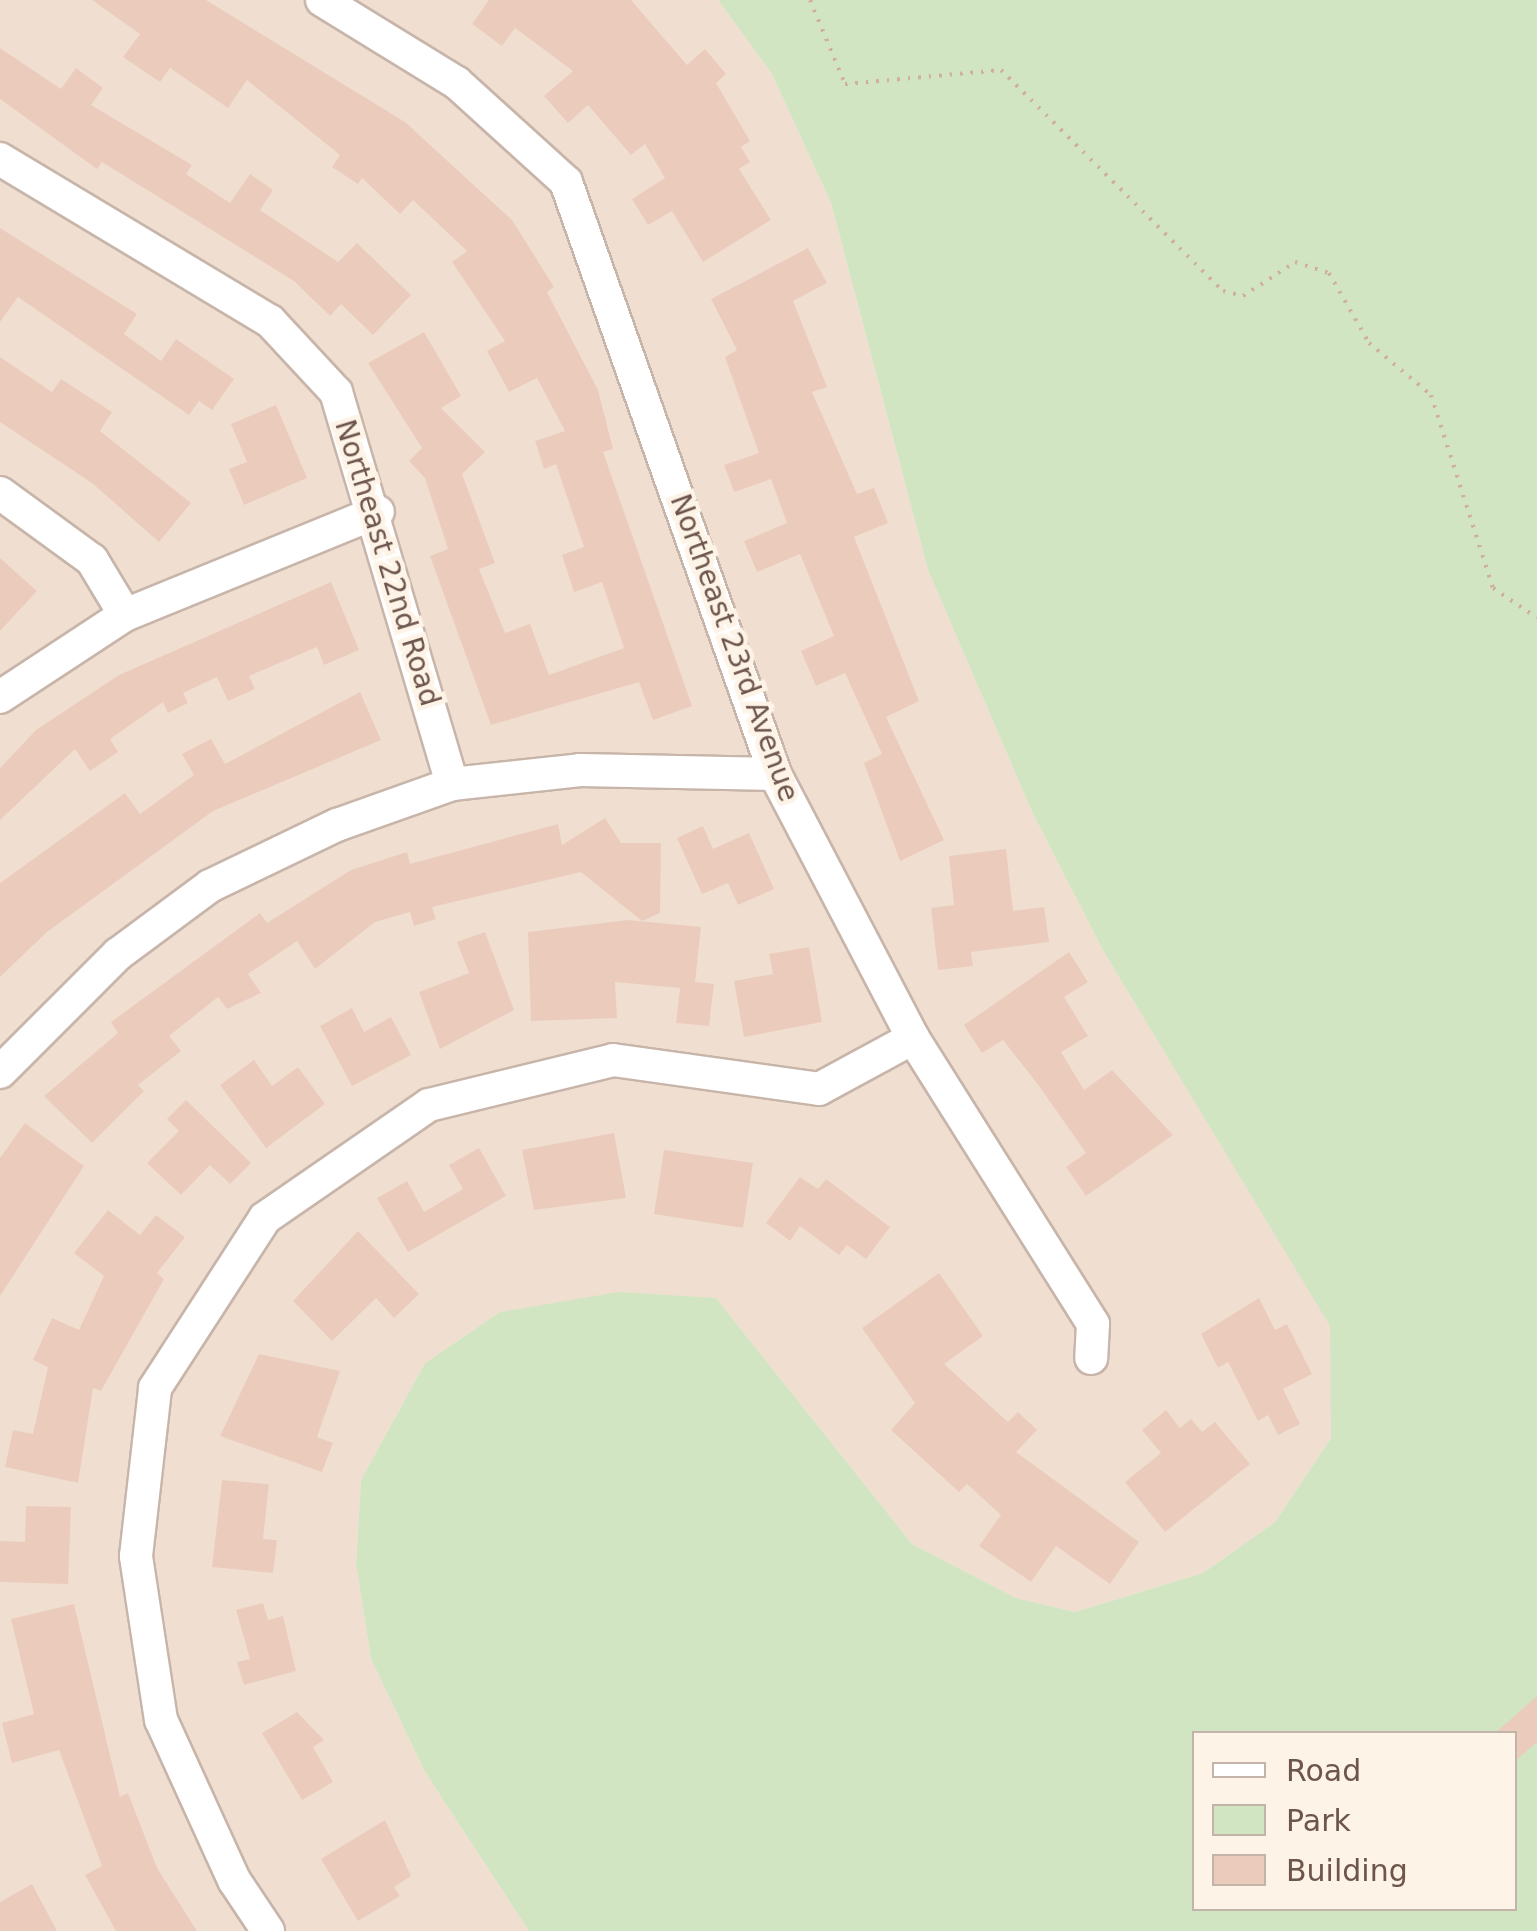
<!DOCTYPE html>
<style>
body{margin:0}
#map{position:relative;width:1537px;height:1931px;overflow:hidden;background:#f9eee1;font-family:"DejaVu Sans",sans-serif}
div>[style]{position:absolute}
.residential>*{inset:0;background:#f0dfd1}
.green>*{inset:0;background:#d2e5c2}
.building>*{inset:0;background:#ebccbc}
.path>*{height:4px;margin-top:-2px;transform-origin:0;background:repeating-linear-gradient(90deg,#d0afa0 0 2.5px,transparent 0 10.5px)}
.roads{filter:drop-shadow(2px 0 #c8b5aa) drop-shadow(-2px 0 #c8b5aa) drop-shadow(0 2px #c8b5aa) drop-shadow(0 -2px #c8b5aa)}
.minor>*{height:32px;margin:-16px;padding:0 16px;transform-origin:16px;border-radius:16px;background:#fff}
span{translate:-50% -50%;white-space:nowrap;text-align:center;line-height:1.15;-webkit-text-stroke:9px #fdf3e7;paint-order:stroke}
.street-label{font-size:28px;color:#6d554b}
.legend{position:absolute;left:1192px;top:1731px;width:325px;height:180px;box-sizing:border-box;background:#fdf3e7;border:2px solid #c3b4a9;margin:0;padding:12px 18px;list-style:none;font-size:30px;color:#6d554b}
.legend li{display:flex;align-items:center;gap:20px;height:50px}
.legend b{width:50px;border:2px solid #c3b4a9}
</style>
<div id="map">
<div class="residential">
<i style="clip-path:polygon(0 0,718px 0,772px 74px,831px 203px,928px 570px,1033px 814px,1104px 952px,1331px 1326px,1331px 1438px,1275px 1522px,1203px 1573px,1075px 1612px,1016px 1598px,912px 1544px,716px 1298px,500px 1312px,425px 1363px,361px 1480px,356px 1564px,371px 1659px,425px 1772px,529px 1931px,0 1931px)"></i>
</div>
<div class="green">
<i style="clip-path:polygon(evenodd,718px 0,1537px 0,1537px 1931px,529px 1931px,425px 1772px,371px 1659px,356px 1564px,361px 1480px,425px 1363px,500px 1312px,618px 1292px,716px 1298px,912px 1544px,1016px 1598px,1075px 1612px,1203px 1573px,1275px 1522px,1331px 1438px,1330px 1326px,1104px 952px,1033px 814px,928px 570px,831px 203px,772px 74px,718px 0,1194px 1734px,1514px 1734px,1514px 1908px,1194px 1908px,1194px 1734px)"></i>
</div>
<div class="building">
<i style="clip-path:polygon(92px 0,206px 0,405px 122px,512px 220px,554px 287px,547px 292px,598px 390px,613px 449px,603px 452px,692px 706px,653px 720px,639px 682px,491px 725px,430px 556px,448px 549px,425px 478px,409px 461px,422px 448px,368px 363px,424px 332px,461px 396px,441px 408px,485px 452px,462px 474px,495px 563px,479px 569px,505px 633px,530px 624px,549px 675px,624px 648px,602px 582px,574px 592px,562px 555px,584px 547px,556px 464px,544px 469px,535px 441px,565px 431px,537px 378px,509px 392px,487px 351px,505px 341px,452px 262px,467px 251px,413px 200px,400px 214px,362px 178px,358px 184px,332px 167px,340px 155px,247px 80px,228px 108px,170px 68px,160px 82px,123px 57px,140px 34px)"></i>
<i style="clip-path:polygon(489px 0,631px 0,687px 65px,705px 49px,726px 74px,716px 83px,750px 141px,741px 147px,750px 162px,739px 169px,771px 220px,703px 262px,672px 211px,648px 225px,632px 199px,665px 178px,645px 144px,631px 155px,588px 105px,568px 123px,544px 96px,573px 71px,515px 28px,502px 46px,472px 24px)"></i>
<i style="clip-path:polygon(0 48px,61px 89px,76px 68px,103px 88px,91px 105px,192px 165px,186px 174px,230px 203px,250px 174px,273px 190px,260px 210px,338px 262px,357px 243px,411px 295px,373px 335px,341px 304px,330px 316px,294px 281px,102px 162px,97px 169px,0 99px)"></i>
<i style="clip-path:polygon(0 228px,137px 314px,124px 334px,161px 361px,176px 339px,234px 379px,212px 410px,199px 401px,189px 415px,18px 297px,0 322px)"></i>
<i style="clip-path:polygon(808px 248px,827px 283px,793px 301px,827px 387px,812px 392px,857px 494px,874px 488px,888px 523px,854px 537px,919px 701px,886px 717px,944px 840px,900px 861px,864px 763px,882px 754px,845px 673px,816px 686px,801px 651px,834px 636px,800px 554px,757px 572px,744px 541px,787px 523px,771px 479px,734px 492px,724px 465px,759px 453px,725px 357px,737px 350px,711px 299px)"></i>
<i style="clip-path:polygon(0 357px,52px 392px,61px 379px,112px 412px,100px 431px,191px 503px,159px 542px,92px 483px,0 422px)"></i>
<i style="clip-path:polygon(276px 405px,307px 478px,244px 505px,229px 469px,247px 462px,231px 424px)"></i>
<i style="clip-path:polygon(0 558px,37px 591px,0 631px)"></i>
<i style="clip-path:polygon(331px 582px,359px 650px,324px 665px,317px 647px,249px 676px,255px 689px,228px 701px,217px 677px,183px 693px,188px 703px,168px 713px,163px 702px,110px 739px,118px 752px,90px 771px,75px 749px,0 820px,0 768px,36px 730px,119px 675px)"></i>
<i style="clip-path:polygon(360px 692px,381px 740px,213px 811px,47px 932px,0 977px,0 883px,125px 793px,140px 814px,194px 775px,182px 754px,211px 739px,225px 764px)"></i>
<i style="clip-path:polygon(605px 818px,621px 843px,661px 843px,660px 913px,642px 921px,581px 872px,432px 907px,436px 919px,414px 926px,410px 912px,375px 922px,315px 969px,297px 941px,248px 974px,261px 993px,227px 1009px,218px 997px,169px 1036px,181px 1051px,138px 1085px,144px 1091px,92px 1143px,44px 1096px,118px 1033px,111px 1022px,260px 913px,267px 923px,351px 870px,407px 852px,410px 864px,558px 824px,562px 845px)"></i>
<i style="clip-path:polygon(703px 826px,713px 849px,749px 833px,774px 889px,738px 905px,728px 883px,702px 894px,677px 838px)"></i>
<i style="clip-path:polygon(1006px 849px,1013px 911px,1044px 907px,1049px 942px,971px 952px,973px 966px,938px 970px,931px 908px,954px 905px,949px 856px)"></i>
<i style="clip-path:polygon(628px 920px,701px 927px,695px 982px,714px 984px,709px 1026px,676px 1023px,680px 988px,615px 982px,617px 1018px,531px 1021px,528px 932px)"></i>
<i style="clip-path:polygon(485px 932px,514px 1010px,440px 1049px,419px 992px,469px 973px,457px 942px)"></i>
<i style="clip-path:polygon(809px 947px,822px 1022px,744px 1037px,734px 981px,773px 974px,769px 954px)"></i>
<i style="clip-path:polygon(1069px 952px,1088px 982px,1064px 997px,1088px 1036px,1061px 1052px,1084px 1090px,1112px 1070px,1173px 1135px,1086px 1196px,1066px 1167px,1086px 1153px,1039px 1086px,1003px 1040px,982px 1053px,964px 1025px)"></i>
<i style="clip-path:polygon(352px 1008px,364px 1032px,391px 1017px,411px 1055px,352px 1086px,320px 1026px)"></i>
<i style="clip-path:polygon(254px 1060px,272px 1086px,298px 1067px,325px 1104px,266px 1148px,220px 1085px)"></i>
<i style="clip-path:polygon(186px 1100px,251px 1163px,230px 1184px,210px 1165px,181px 1195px,147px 1163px,179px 1131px,167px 1119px)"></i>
<i style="clip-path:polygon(25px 1123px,84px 1166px,0 1296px,0 1158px)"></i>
<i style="clip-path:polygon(614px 1133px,626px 1198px,534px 1210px,522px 1150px)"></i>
<i style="clip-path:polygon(479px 1148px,506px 1196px,408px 1252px,377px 1198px,407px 1181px,424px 1212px,463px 1189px,449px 1165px)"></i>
<i style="clip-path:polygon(664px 1150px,753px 1163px,743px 1228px,654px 1214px)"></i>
<i style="clip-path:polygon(800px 1177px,818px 1189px,826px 1179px,890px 1227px,866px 1259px,847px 1245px,839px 1255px,800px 1226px,790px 1241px,766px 1223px)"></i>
<i style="clip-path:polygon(108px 1210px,140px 1235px,156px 1215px,185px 1237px,157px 1273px,164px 1279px,101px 1391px,93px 1388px,78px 1483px,5px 1467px,13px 1430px,33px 1434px,48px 1367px,33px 1360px,52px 1318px,79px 1330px,104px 1276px,74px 1253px)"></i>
<i style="clip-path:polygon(358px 1231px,419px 1294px,394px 1318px,376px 1298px,332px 1341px,293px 1301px)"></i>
<i style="clip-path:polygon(939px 1273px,983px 1336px,944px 1364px,1008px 1422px,1018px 1412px,1037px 1430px,1016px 1452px,1139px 1542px,1110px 1584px,1056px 1546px,1031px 1582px,979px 1546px,1001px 1515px,967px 1484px,959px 1492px,891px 1430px,915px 1403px,862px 1328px)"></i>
<i style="clip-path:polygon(1259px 1298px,1275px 1330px,1287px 1324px,1312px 1374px,1283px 1389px,1300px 1424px,1278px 1435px,1268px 1415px,1258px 1421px,1228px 1362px,1218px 1368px,1201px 1334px)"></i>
<i style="clip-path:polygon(259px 1354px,340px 1371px,317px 1437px,333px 1443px,322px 1472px,220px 1436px)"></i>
<i style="clip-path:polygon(1166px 1410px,1180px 1428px,1191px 1419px,1202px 1432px,1215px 1422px,1250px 1464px,1165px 1532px,1125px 1482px,1161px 1453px,1142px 1430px)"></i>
<i style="clip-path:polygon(222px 1480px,269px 1484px,263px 1539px,277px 1540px,273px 1573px,212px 1567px)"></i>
<i style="clip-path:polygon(26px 1506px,71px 1507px,68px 1584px,0 1582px,0 1541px,25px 1542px)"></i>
<i style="clip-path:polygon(263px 1603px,268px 1620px,283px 1616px,296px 1671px,244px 1685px,237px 1662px,250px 1659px,236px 1610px)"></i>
<i style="clip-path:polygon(74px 1604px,120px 1797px,128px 1793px,157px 1868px,197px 1931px,116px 1931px,85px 1875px,102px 1866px,59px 1750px,12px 1763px,2px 1723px,34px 1714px,11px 1619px)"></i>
<i style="clip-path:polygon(1537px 1696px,1537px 1742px,1514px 1762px,1514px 1734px,1494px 1734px)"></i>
<i style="clip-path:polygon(297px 1712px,324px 1740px,313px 1747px,333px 1782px,302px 1800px,262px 1733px)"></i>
<i style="clip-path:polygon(385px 1820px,411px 1876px,394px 1887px,400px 1896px,358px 1921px,321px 1859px)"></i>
<i style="clip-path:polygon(32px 1884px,57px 1931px,0 1931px,0 1902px)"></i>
</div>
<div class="path">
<i style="left:810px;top:0;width:91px;rotate:67.4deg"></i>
<i style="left:845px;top:84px;width:157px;rotate:-5.1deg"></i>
<i style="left:1001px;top:70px;width:313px;rotate:44.9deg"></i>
<i style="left:1223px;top:291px;width:21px;rotate:14deg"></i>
<i style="left:1243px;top:296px;width:62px;rotate:-33.2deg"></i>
<i style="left:1295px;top:262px;width:36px;rotate:18deg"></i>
<i style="left:1329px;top:273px;width:81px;rotate:60.3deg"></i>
<i style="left:1369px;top:343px;width:81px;rotate:40deg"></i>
<i style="left:1431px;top:395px;width:203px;rotate:72.2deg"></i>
<i style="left:1493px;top:588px;width:53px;rotate:34.3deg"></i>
</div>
<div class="roads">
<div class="minor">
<i style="left:322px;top:0;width:158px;rotate:31.6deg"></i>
<i style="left:457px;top:83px;width:147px;rotate:42.2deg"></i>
<i style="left:566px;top:182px;width:628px;rotate:70.55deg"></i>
<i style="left:775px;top:774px;width:298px;rotate:62.4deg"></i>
<i style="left:913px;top:1038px;width:338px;rotate:57.8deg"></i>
<i style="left:1093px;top:1324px;width:34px;rotate:93deg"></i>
<i style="left:0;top:159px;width:315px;rotate:31deg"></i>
<i style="left:270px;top:321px;width:97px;rotate:47.1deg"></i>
<i style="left:336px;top:392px;width:409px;rotate:73.5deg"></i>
<i style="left:0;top:493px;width:114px;rotate:36.1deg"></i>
<i style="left:92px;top:560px;width:64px;rotate:59deg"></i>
<i style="left:0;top:697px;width:149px;rotate:-33.3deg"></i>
<i style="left:125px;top:615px;width:273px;rotate:-22.2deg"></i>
<i style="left:0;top:1072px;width:167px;rotate:-45deg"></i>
<i style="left:118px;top:954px;width:114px;rotate:-36.5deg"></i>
<i style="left:210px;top:886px;width:141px;rotate:-25.7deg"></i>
<i style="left:337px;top:825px;width:122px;rotate:-19.6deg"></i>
<i style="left:452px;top:784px;width:129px;rotate:-6.2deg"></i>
<i style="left:580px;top:770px;width:195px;rotate:1.2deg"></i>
<i style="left:268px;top:1931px;width:61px;rotate:-123.7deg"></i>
<i style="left:234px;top:1880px;width:176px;rotate:-114.5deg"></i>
<i style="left:161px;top:1720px;width:166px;rotate:-98.7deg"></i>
<i style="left:136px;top:1556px;width:169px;rotate:-83.5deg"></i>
<i style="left:155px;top:1388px;width:202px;rotate:-57.1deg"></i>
<i style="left:265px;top:1218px;width:199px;rotate:-34.6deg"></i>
<i style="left:429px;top:1105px;width:189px;rotate:-13.7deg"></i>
<i style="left:613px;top:1060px;width:208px;rotate:8deg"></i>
<i style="left:819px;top:1089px;width:107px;rotate:-28.5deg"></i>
</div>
</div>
<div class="street-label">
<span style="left:387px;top:563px;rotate:73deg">Northeast 22nd Road</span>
<span style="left:734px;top:648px;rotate:70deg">Northeast 23rd Avenue</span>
</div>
<ul class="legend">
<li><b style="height:12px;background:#fff"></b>Road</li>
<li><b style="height:28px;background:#d2e5c2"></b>Park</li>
<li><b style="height:28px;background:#ebccbc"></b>Building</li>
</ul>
</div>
